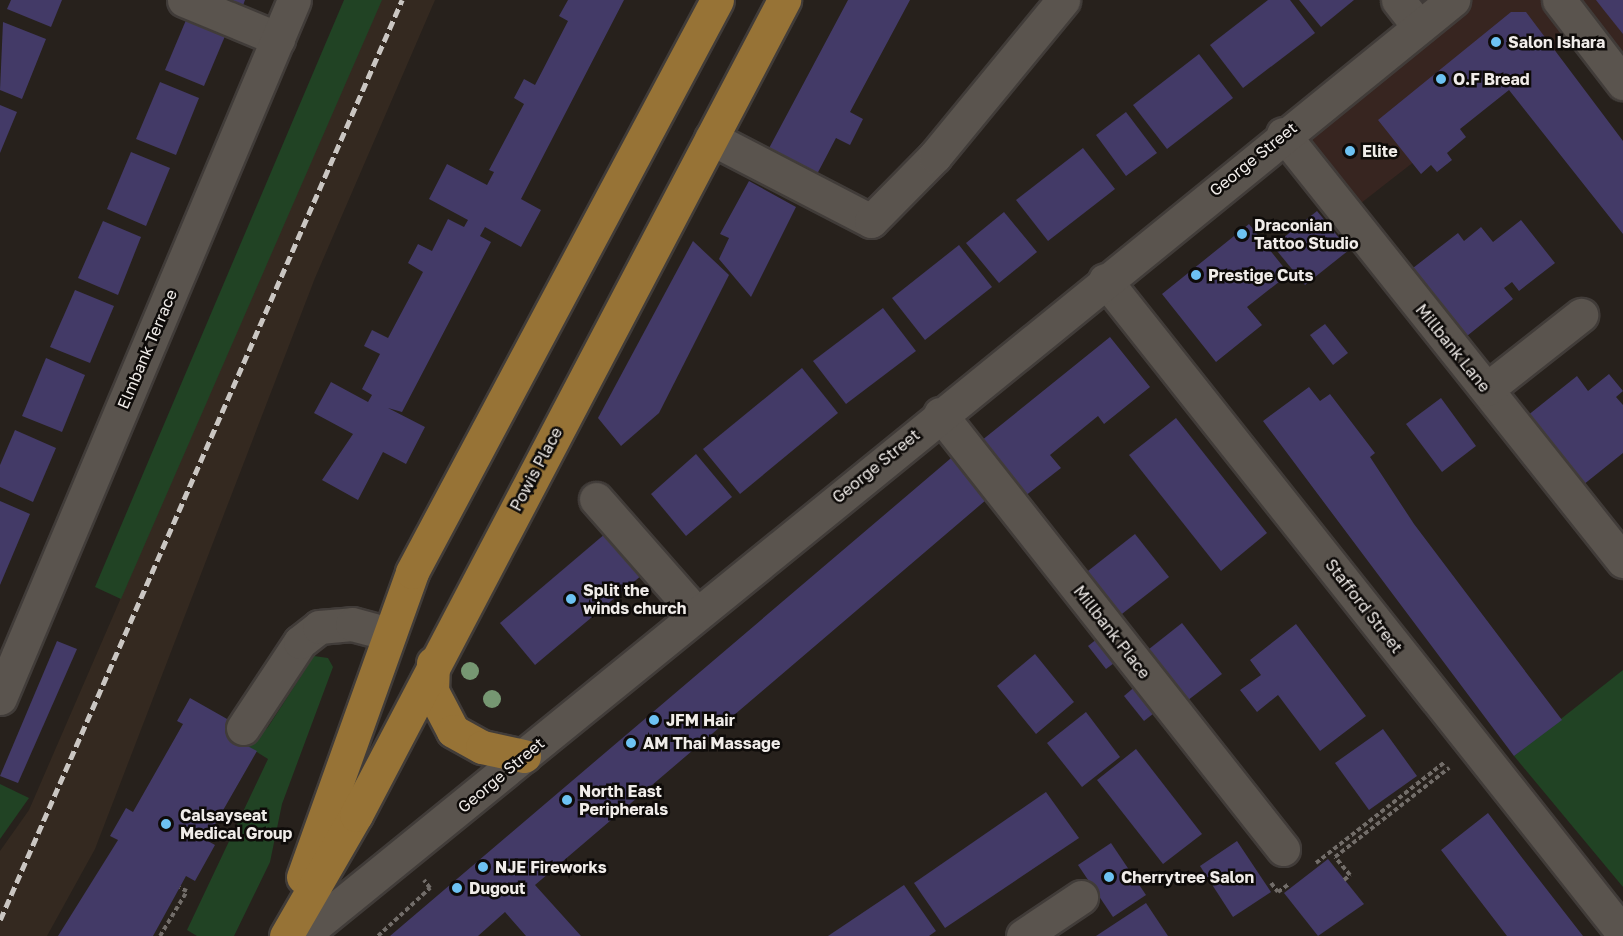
<!DOCTYPE html>
<style>
body{margin:0}
#map{position:relative;width:1623px;height:936px;overflow:hidden;background:#27211c;font-family:"Golos Text",sans-serif}
div>[style]{position:absolute}
.commercial>*{inset:0;background:#372520}
.built>*{inset:0;background:#342920}
.green>*{inset:0;background:#214324}
.building>*{inset:0;background:#433a67}
.path>*{height:4px;margin-top:-2px;transform-origin:0;background:repeating-linear-gradient(90deg,#726d69 0 4.5px,transparent 0 7.5px)}
.roads{filter:drop-shadow(2px 0 #413c39) drop-shadow(-2px 0 #413c39) drop-shadow(0 2px #413c39) drop-shadow(0 -2px #413c39)}
.minor>*{height:33px;margin:-16.5px;padding:0 16.5px;transform-origin:16.5px;border-radius:16.5px;background:#5a544e}
.major>*{height:33px;margin:-16.5px;padding:0 16.5px;transform-origin:16.5px;border-radius:16.5px;background:#977336}
.rail>*{height:4.5px;margin-top:-2.25px;transform-origin:0;background:repeating-linear-gradient(90deg,#cac6c2 0 9px,transparent 0 13.5px)}
.trees>*{width:18px;height:18px;margin:-9px;border-radius:50%;background:#769772}
.dots>*{width:16px;height:16px;translate:-50% -50%;box-sizing:border-box;border:3px solid #0e0b09;border-radius:50%}
span{translate:-50% -50%;white-space:nowrap;text-align:center;line-height:1.15;-webkit-text-stroke:5px #0e0b09;paint-order:stroke}
.poi-label{font-size:16px;color:#f0ece9;font-weight:700}
.left{translate:0 -50%;text-align:left}
.street-label{font-size:16px;color:#f0ece9}
</style>
<div id="map">
<div class="commercial">
<i style="clip-path:polygon(1398px 0,1623px 0,1623px 83px,1582px 31px,1347px 214px,1283px 134px,1419px 27px)"></i>
</div>
<div class="built">
<i style="clip-path:polygon(380px 0,435px 0,315px 278px,95px 849px,47px 936px,0 936px,0 851px,29px 810px)"></i>
</div>
<div class="green">
<i style="clip-path:polygon(344px 0,382px 0,121px 599px,95px 587px)"></i>
<i style="clip-path:polygon(314px 656px,328px 658px,333px 667px,282px 804px,270px 862px,234px 936px,197px 936px,187px 930px,268px 759px,247px 746px,268px 727px)"></i>
<i style="clip-path:polygon(1623px 670px,1623px 887px,1514px 756px)"></i>
<i style="clip-path:polygon(0 784px,29px 798px,0 839px)"></i>
</div>
<div class="building">
<i style="clip-path:polygon(11px 0,62px 0,51px 27px,7px 9px)"></i>
<i style="clip-path:polygon(215px 0,245px 0,241px 11px)"></i>
<i style="clip-path:polygon(568px 0,624px 0,521px 199px,541px 210px,521px 247px,485px 227px,480px 236px,491px 242px,402px 412px,388px 408px,425px 427px,406px 464px,383px 452px,358px 500px,322px 480px,353px 434px,314px 413px,331px 382px,368px 402px,372px 395px,362px 389px,380px 354px,364px 346px,372px 330px,388px 338px,423px 272px,408px 263px,418px 244px,432px 251px,448px 219px,464px 227px,468px 220px,429px 199px,447px 164px,487px 185px,494px 172px,489px 170px,524px 104px,514px 98px,524px 79px,535px 85px,568px 21px,559px 16px)"></i>
<i style="clip-path:polygon(848px 0,910px 0,850px 112px,863px 119px,850px 145px,836px 138px,815px 178px,767px 152px)"></i>
<i style="clip-path:polygon(1268px 0,1290px 0,1315px 33px,1243px 88px,1210px 45px)"></i>
<i style="clip-path:polygon(1299px 0,1354px 0,1321px 27px)"></i>
<i style="clip-path:polygon(1596px 0,1623px 0,1623px 34px,1603px 9px)"></i>
<i style="clip-path:polygon(1511px 12px,1526px 12px,1623px 141px,1623px 234px,1509px 90px,1460px 129px,1466px 137px,1447px 153px,1452px 160px,1437px 172px,1431px 165px,1421px 174px,1378px 120px)"></i>
<i style="clip-path:polygon(189px 13px,228px 29px,204px 86px,165px 70px)"></i>
<i style="clip-path:polygon(3px 22px,46px 39px,22px 99px,0 90px)"></i>
<i style="clip-path:polygon(1199px 54px,1233px 98px,1167px 149px,1133px 105px)"></i>
<i style="clip-path:polygon(160px 82px,199px 98px,176px 155px,136px 139px)"></i>
<i style="clip-path:polygon(0 105px,17px 112px,0 153px)"></i>
<i style="clip-path:polygon(1126px 112px,1157px 153px,1126px 176px,1096px 135px)"></i>
<i style="clip-path:polygon(1083px 148px,1115px 189px,1048px 241px,1016px 200px)"></i>
<i style="clip-path:polygon(131px 152px,170px 168px,146px 226px,107px 209px)"></i>
<i style="clip-path:polygon(749px 181px,796px 207px,751px 297px,719px 259px,729px 238px,720px 234px)"></i>
<i style="clip-path:polygon(1317px 211px,1349px 250px,1305px 285px,1273px 246px)"></i>
<i style="clip-path:polygon(1004px 212px,1037px 252px,999px 283px,966px 243px)"></i>
<i style="clip-path:polygon(1521px 220px,1555px 263px,1519px 291px,1512px 282px,1504px 288px,1513px 299px,1467px 336px,1413px 268px,1458px 233px,1464px 241px,1481px 227px,1493px 242px)"></i>
<i style="clip-path:polygon(103px 221px,141px 237px,118px 295px,78px 278px)"></i>
<i style="clip-path:polygon(1249px 224px,1289px 274px,1247px 307px,1262px 325px,1216px 362px,1162px 294px)"></i>
<i style="clip-path:polygon(693px 241px,729px 275px,659px 413px,621px 446px,598px 418px)"></i>
<i style="clip-path:polygon(959px 245px,992px 287px,925px 340px,892px 298px)"></i>
<i style="clip-path:polygon(75px 290px,114px 306px,90px 363px,50px 347px)"></i>
<i style="clip-path:polygon(883px 308px,916px 351px,846px 404px,813px 361px)"></i>
<i style="clip-path:polygon(1325px 324px,1348px 353px,1333px 365px,1310px 335px)"></i>
<i style="clip-path:polygon(1110px 337px,1150px 387px,1104px 424px,1098px 416px,1050px 455px,1061px 468px,1020px 500px,976px 445px)"></i>
<i style="clip-path:polygon(46px 358px,85px 375px,62px 432px,22px 416px)"></i>
<i style="clip-path:polygon(802px 368px,838px 413px,740px 494px,703px 449px)"></i>
<i style="clip-path:polygon(1609px 374px,1623px 391px,1616px 397px,1623px 405px,1623px 453px,1583px 485px,1527px 416px,1577px 376px,1588px 391px)"></i>
<i style="clip-path:polygon(1309px 387px,1320px 401px,1330px 394px,1375px 453px,1370px 457px,1414px 524px,1562px 720px,1514px 756px,1263px 421px)"></i>
<i style="clip-path:polygon(1441px 398px,1476px 446px,1442px 472px,1406px 424px)"></i>
<i style="clip-path:polygon(1176px 418px,1267px 533px,1221px 571px,1129px 455px)"></i>
<i style="clip-path:polygon(15px 430px,56px 448px,33px 502px,0 487px,0 465px)"></i>
<i style="clip-path:polygon(957px 453px,993px 494px,535px 885px,581px 936px,526px 936px,505px 912px,478px 936px,390px 936px)"></i>
<i style="clip-path:polygon(696px 454px,732px 497px,686px 536px,651px 494px)"></i>
<i style="clip-path:polygon(0 501px,30px 514px,0 585px)"></i>
<i style="clip-path:polygon(606px 533px,642px 575px,535px 665px,500px 623px)"></i>
<i style="clip-path:polygon(1135px 534px,1169px 577px,1113px 621px,1079px 578px)"></i>
<i style="clip-path:polygon(1182px 623px,1222px 674px,1183px 704px,1144px 653px)"></i>
<i style="clip-path:polygon(1296px 624px,1366px 716px,1320px 751px,1278px 695px,1257px 712px,1240px 690px,1261px 675px,1250px 660px)"></i>
<i style="clip-path:polygon(1102px 635px,1121px 658px,1106px 669px,1088px 646px)"></i>
<i style="clip-path:polygon(57px 641px,77px 649px,18px 783px,0 776px)"></i>
<i style="clip-path:polygon(1035px 654px,1074px 702px,1036px 734px,997px 686px)"></i>
<i style="clip-path:polygon(1138px 684px,1158px 710px,1144px 721px,1124px 696px)"></i>
<i style="clip-path:polygon(190px 698px,243px 728px,236px 740px,257px 751px,206px 840px,215px 845px,195px 881px,186px 876px,153px 936px,58px 936px,118px 840px,110px 836px,126px 808px,133px 812px,183px 724px,177px 721px)"></i>
<i style="clip-path:polygon(1086px 712px,1120px 757px,1082px 787px,1047px 743px)"></i>
<i style="clip-path:polygon(1383px 729px,1417px 776px,1369px 810px,1335px 763px)"></i>
<i style="clip-path:polygon(1136px 749px,1202px 834px,1163px 864px,1097px 780px)"></i>
<i style="clip-path:polygon(1046px 792px,1079px 838px,945px 928px,914px 883px)"></i>
<i style="clip-path:polygon(1488px 813px,1523px 859px,1583px 936px,1507px 936px,1441px 850px)"></i>
<i style="clip-path:polygon(1237px 841px,1271px 892px,1233px 917px,1200px 866px)"></i>
<i style="clip-path:polygon(1111px 843px,1146px 895px,1113px 917px,1078px 865px)"></i>
<i style="clip-path:polygon(1328px 859px,1364px 904px,1318px 936px,1284px 893px)"></i>
<i style="clip-path:polygon(904px 885px,936px 931px,929px 936px,828px 936px)"></i>
<i style="clip-path:polygon(1146px 903px,1168px 936px,1096px 936px)"></i>
</div>
<div class="path">
<i style="left:1316px;top:863px;width:164px;rotate:-38.1deg"></i>
<i style="left:1344px;top:880px;width:8px;rotate:-40deg"></i>
<i style="left:1350px;top:875px;width:23px;rotate:-130deg"></i>
<i style="left:1335px;top:857px;width:145px;rotate:-38deg"></i>
<i style="left:1271px;top:883px;width:11px;rotate:52deg"></i>
<i style="left:1278px;top:892px;width:14px;rotate:-36deg"></i>
<i style="left:160px;top:936px;width:52px;rotate:-59deg"></i>
<i style="left:187px;top:891px;width:8px;rotate:-157deg"></i>
<i style="left:378px;top:936px;width:71px;rotate:-42.7deg"></i>
<i style="left:430px;top:888px;width:10px;rotate:-127deg"></i>
</div>
<div class="roads">
<div class="minor">
<i style="left:184px;top:0;width:102px;rotate:22.5deg"></i>
<i style="left:1398px;top:0;width:34px;rotate:52deg"></i>
<i style="left:1559px;top:0;width:105px;rotate:52.4deg"></i>
<i style="left:1283px;top:134px;width:546px;rotate:51.47deg"></i>
<i style="left:711px;top:138px;width:180px;rotate:27.4deg"></i>
<i style="left:871px;top:221px;width:91px;rotate:-45.4deg"></i>
<i style="left:935px;top:156px;width:202px;rotate:-50.6deg"></i>
<i style="left:1105px;top:280px;width:834px;rotate:51.58deg"></i>
<i style="left:1487px;top:389px;width:120px;rotate:-38.2deg"></i>
<i style="left:940px;top:414px;width:554px;rotate:51.74deg"></i>
<i style="left:596px;top:499px;width:153px;rotate:48.7deg"></i>
<i style="left:0;top:698px;width:757px;rotate:-67.16deg"></i>
<i style="left:243px;top:728px;width:103px;rotate:-56.5deg"></i>
<i style="left:300px;top:642px;width:24px;rotate:-38deg"></i>
<i style="left:319px;top:627px;width:33px;rotate:-5deg"></i>
<i style="left:352px;top:624px;width:39px;rotate:15deg"></i>
<i style="left:302px;top:936px;width:1484px;rotate:-39.12deg"></i>
<i style="left:1023px;top:936px;width:70px;rotate:-33.9deg"></i>
</div>
<div class="major">
<i style="left:433px;top:663px;width:28px;rotate:92deg"></i>
<i style="left:432px;top:691px;width:45px;rotate:62.3deg"></i>
<i style="left:453px;top:731px;width:33px;rotate:29deg"></i>
<i style="left:482px;top:747px;width:43px;rotate:12.1deg"></i>
<i style="left:303px;top:877px;width:324px;rotate:-70.3deg"></i>
<i style="left:412px;top:572px;width:648px;rotate:-61.93deg"></i>
<i style="left:286px;top:936px;width:140px;rotate:-60deg"></i>
<i style="left:356px;top:815px;width:921px;rotate:-62.29deg"></i>
</div>
</div>
<div class="rail">
<i style="left:0;top:920px;width:1004px;rotate:-66.4deg"></i>
</div>
<div class="trees">
<i style="left:470px;top:671px"></i>
<i style="left:492px;top:699px"></i>
</div>
<div class="dots">
<i style="left:1496px;top:42px;background:#6dc2f3"></i>
<i style="left:1441px;top:79px;background:#6dc2f3"></i>
<i style="left:1350px;top:151px;background:#6dc2f3"></i>
<i style="left:1242px;top:234px;background:#6dc2f3"></i>
<i style="left:1196px;top:275px;background:#6dc2f3"></i>
<i style="left:571px;top:599px;background:#6dc2f3"></i>
<i style="left:654px;top:720px;background:#6dc2f3"></i>
<i style="left:631px;top:743px;background:#6dc2f3"></i>
<i style="left:567px;top:800px;background:#6dc2f3"></i>
<i style="left:166px;top:824px;background:#6dc2f3"></i>
<i style="left:483px;top:867px;background:#6dc2f3"></i>
<i style="left:1109px;top:877px;background:#6dc2f3"></i>
<i style="left:457px;top:888px;background:#6dc2f3"></i>
</div>
<div class="poi-label">
<span class="left" style="left:1508px;top:42px">Salon Ishara</span>
<span class="left" style="left:1453px;top:79px">O.F Bread</span>
<span class="left" style="left:1362px;top:151px">Elite</span>
<span class="left" style="left:1254px;top:234px">Draconian<br>Tattoo Studio</span>
<span class="left" style="left:1208px;top:275px">Prestige Cuts</span>
<span class="left" style="left:583px;top:599px">Split the<br>winds church</span>
<span class="left" style="left:666px;top:720px">JFM Hair</span>
<span class="left" style="left:643px;top:743px">AM Thai Massage</span>
<span class="left" style="left:579px;top:800px">North East<br>Peripherals</span>
<span class="left" style="left:180px;top:824px">Calsayseat<br>Medical Group</span>
<span class="left" style="left:495px;top:867px">NJE Fireworks</span>
<span class="left" style="left:1121px;top:877px">Cherrytree Salon</span>
<span class="left" style="left:469px;top:888px">Dugout</span>
</div>
<div class="street-label">
<span style="left:1253px;top:159px;rotate:-39deg">George Street</span>
<span style="left:1453px;top:348px;rotate:51deg">Millbank Lane</span>
<span style="left:147px;top:349px;rotate:-67deg">Elmbank Terrace</span>
<span style="left:876px;top:466px;rotate:-39deg">George Street</span>
<span style="left:536px;top:469px;rotate:-62deg">Powis Place</span>
<span style="left:1364px;top:606px;rotate:52deg">Stafford Street</span>
<span style="left:1112px;top:632px;rotate:52deg">Millbank Place</span>
<span style="left:501px;top:775px;rotate:-40deg">George Street</span>
</div>
</div>
